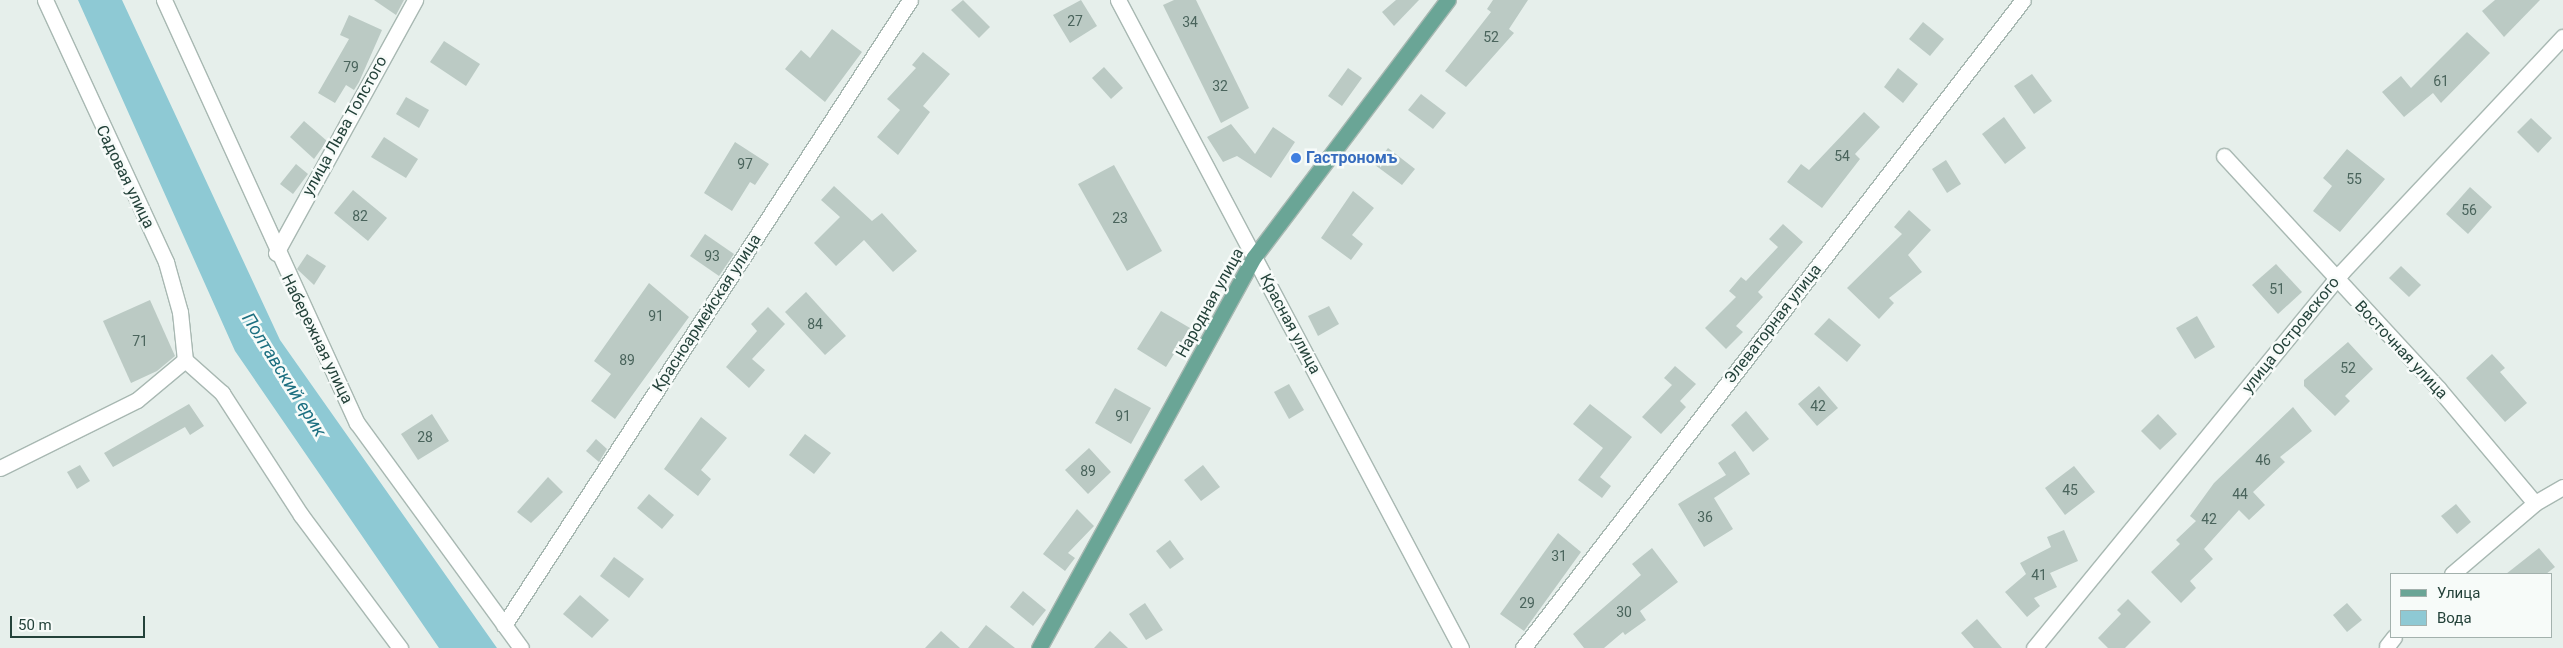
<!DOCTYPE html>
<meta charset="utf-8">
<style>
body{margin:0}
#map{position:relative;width:2563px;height:648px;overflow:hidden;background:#e6efeb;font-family:Roboto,sans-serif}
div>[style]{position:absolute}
.water>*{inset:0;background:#8ec9d4}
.building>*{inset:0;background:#bbcac4}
.roads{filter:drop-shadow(1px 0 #a8b8b2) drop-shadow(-1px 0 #a8b8b2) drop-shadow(0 1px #a8b8b2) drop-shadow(0 -1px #a8b8b2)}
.minor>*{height:15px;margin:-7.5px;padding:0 7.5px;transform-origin:7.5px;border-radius:7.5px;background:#fff}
.major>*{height:15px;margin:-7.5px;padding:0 7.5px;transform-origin:7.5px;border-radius:7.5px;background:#6aa596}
.dots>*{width:14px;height:14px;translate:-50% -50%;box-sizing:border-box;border:2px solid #f7fbf9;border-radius:50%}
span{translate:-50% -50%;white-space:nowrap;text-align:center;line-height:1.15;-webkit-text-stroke:5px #f7fbf9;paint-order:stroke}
.number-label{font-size:14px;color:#4a645c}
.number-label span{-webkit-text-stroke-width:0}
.street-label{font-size:16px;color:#24423a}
.shop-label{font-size:16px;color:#366cbe;font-weight:700}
.left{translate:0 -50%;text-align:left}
.water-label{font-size:18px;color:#1c6f80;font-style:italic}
.legend{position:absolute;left:2390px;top:573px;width:162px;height:65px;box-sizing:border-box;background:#f7fbf9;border:1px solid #a3b1ad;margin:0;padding:6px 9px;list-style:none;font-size:15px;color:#24423a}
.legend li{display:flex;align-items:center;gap:10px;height:25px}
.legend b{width:25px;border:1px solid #a3b1ad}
.scale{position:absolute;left:10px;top:616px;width:135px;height:22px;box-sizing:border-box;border:2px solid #24423a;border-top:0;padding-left:6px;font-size:15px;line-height:18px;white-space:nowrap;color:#24423a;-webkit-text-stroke:4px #f7fbf9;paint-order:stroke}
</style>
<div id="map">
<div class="water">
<i style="clip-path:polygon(78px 0,122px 0,280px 340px,497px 648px,439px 648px,235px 351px)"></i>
</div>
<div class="building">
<i style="clip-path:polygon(374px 0,404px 0,396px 15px)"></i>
<i style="clip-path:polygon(963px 0,990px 27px,979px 38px,951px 10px)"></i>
<i style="clip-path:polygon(1081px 0,1097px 26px,1070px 43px,1053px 15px)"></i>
<i style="clip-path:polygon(1174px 0,1196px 0,1249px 108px,1221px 123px,1163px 5px)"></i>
<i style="clip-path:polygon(1396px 0,1419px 0,1394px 26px,1382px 12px)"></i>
<i style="clip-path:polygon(1493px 0,1528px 0,1509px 29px,1514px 33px,1466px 87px,1445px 71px,1491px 12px,1487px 9px)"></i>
<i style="clip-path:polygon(2495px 0,2540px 0,2504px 37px,2482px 11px)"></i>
<i style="clip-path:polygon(349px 15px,382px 30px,359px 82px,354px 90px,346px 85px,335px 103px,318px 93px,349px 39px,340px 35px)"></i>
<i style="clip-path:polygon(1923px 22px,1944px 39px,1930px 56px,1909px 39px)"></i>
<i style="clip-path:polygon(832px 29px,862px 52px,825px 102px,785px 69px,801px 50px,810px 58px)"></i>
<i style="clip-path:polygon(2467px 32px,2490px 53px,2441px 103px,2433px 93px,2404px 117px,2382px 92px,2401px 76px,2411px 88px)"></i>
<i style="clip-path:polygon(444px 41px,480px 64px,466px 86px,430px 62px)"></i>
<i style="clip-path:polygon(923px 52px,950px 74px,923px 106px,930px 112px,898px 155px,877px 137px,900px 110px,887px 99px,916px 68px,912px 65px)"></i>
<i style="clip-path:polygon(1104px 67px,1123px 88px,1111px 99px,1092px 78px)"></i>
<i style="clip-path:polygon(1348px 68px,1362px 78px,1342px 106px,1328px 96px)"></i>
<i style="clip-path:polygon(1898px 68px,1918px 84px,1903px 103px,1884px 87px)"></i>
<i style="clip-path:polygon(2032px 74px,2052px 101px,2034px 114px,2014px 86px)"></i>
<i style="clip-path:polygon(1421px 94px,1446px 113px,1433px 129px,1408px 110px)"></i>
<i style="clip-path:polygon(406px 97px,429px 110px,419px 128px,396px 114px)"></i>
<i style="clip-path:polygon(1864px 112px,1880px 127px,1855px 154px,1860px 159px,1822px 208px,1787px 182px,1801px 164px,1809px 170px)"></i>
<i style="clip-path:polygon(2004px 117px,2026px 148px,2005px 164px,1982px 134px)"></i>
<i style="clip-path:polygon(2531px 118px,2552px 138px,2538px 153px,2517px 132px)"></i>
<i style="clip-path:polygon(304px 121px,327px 141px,314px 159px,290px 137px)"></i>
<i style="clip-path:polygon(1231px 124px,1255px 154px,1273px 127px,1295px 142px,1271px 178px,1237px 156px,1223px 162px,1207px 137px)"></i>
<i style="clip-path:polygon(384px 137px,418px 159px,406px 178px,371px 157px)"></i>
<i style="clip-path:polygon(735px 142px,769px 164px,755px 185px,750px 182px,732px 211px,704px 193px)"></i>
<i style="clip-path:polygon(1388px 148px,1415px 169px,1402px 185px,1375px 165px)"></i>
<i style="clip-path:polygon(2347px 149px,2385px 179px,2340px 232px,2313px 211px,2332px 186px,2323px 178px)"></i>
<i style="clip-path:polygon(1946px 160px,1961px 184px,1947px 193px,1932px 169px)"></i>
<i style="clip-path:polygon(296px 164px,308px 174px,293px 194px,280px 184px)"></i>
<i style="clip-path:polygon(1114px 165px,1162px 251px,1127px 271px,1078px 184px)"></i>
<i style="clip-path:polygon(834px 186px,872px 221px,882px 213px,917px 251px,893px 272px,864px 240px,836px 266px,814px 243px,840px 217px,821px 200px)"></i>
<i style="clip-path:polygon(2470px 187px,2492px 207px,2468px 234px,2446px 214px)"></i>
<i style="clip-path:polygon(353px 190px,387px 218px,368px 241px,334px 213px)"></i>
<i style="clip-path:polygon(1353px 191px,1374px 208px,1352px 235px,1363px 244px,1351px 260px,1321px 238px)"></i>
<i style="clip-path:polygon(1909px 210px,1931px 230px,1908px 255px,1922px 272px,1889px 298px,1894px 303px,1879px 319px,1847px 288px,1902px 234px,1894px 227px)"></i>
<i style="clip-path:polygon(1783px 224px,1803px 242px,1758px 292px,1763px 297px,1736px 326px,1743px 332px,1726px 349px,1705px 328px,1736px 297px,1729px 291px,1741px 277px,1746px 281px,1778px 247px,1769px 239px)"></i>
<i style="clip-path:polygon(705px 234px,734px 254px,719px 276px,690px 256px)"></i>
<i style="clip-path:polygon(307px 254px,326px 266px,314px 285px,297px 269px)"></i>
<i style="clip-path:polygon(2276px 264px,2302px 292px,2278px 314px,2252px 285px)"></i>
<i style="clip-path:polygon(2401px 266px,2421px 285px,2409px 297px,2389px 278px)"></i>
<i style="clip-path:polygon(649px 283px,689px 317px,615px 419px,591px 401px,611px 374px,594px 361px)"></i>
<i style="clip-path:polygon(806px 292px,846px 336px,825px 355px,785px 312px)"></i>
<i style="clip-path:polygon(150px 300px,175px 356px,157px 371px,131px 383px,103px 321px)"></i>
<i style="clip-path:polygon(1329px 306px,1339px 324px,1318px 336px,1308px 316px)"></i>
<i style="clip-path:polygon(768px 307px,785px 324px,752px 359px,765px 370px,749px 388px,726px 367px,757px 331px,751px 324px)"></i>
<i style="clip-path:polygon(1161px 311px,1190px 328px,1166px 367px,1137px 349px)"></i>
<i style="clip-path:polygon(2197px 316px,2215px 347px,2195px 359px,2176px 328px)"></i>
<i style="clip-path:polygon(1829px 318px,1861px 345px,1847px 362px,1814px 334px)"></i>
<i style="clip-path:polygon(2348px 342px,2373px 369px,2345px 396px,2350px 401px,2335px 416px,2304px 386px,2304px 380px)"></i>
<i style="clip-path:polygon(2492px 354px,2505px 368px,2500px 372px,2527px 403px,2505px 422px,2466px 378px)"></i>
<i style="clip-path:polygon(1675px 366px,1696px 384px,1680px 401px,1686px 407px,1661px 434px,1642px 417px,1672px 385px,1664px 378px)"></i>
<i style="clip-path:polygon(1289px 384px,1304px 410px,1289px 419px,1274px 392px)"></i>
<i style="clip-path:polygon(1819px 386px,1838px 408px,1817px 426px,1798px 404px)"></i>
<i style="clip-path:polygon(1115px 388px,1151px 408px,1131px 444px,1095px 423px)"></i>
<i style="clip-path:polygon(189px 404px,204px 426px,190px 435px,185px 427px,113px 467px,104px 453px)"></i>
<i style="clip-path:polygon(1590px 404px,1632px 437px,1600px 477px,1611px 486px,1602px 498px,1578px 480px,1603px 448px,1573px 424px)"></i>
<i style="clip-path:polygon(2293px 407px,2312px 431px,2280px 457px,2285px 462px,2253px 492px,2265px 505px,2249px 520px,2239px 510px,2204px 549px,2213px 559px,2190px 581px,2196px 588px,2181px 603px,2151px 572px,2180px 544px,2176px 540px,2196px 521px,2190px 516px,2214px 483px)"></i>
<i style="clip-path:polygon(1746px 411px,1769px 439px,1753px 452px,1731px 425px)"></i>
<i style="clip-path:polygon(432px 414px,449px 441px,418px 460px,401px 434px)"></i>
<i style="clip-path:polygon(2158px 414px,2177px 434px,2160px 450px,2141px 431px)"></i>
<i style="clip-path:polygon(701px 417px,727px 438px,701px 470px,711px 479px,698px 496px,664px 469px)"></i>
<i style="clip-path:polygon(805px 434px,831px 453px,814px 474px,789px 455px)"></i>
<i style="clip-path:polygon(596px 439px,607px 449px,599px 462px,586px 451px)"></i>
<i style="clip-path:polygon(1089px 448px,1111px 472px,1088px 494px,1065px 470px)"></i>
<i style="clip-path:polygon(1735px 451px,1750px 474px,1714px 498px,1733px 529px,1704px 547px,1678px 504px,1726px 475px,1718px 463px)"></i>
<i style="clip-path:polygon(80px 465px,90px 481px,77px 489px,67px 472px)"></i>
<i style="clip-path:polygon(1203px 465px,1220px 487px,1201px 501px,1184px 480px)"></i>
<i style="clip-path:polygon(2074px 466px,2095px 492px,2065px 515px,2045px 488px)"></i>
<i style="clip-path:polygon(548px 477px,563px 492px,531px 523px,517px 512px)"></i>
<i style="clip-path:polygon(649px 494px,674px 515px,662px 529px,637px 508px)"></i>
<i style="clip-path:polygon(2456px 504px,2471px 522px,2457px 534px,2441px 516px)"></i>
<i style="clip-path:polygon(1077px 509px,1094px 526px,1068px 553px,1075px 558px,1065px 571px,1043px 554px)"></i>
<i style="clip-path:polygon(2064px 530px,2078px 561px,2050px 573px,2057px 587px,2034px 598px,2040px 606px,2027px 617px,2005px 592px,2026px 574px,2020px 563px,2051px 547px,2047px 537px)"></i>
<i style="clip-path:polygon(1558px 533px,1581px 552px,1524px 631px,1500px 614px)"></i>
<i style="clip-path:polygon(1170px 540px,1184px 559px,1170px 569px,1156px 551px)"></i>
<i style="clip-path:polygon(1652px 548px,1678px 582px,1640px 611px,1646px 620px,1625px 635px,1623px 632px,1604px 648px,1584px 648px,1573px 634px,1641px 575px,1632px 564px)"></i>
<i style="clip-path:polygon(2539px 548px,2555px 567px,2546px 574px,2506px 574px)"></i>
<i style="clip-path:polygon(614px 557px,644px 579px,629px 598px,600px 576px)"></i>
<i style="clip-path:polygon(1023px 591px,1046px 610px,1033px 626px,1010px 607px)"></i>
<i style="clip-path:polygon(580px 595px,609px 620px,592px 638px,563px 614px)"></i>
<i style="clip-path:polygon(2128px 599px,2151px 622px,2125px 648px,2108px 648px,2098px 638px,2121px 614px,2117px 610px)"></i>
<i style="clip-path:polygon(1145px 603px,1163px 630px,1146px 640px,1129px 614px)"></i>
<i style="clip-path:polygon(2347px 603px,2362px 620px,2347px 632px,2333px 615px)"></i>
<i style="clip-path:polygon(1977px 619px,2002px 648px,1974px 648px,1961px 633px)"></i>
<i style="clip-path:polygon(986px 625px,1015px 648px,968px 648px)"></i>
<i style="clip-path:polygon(941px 631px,960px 648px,925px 648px)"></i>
<i style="clip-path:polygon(1110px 631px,1128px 648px,1094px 648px)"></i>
</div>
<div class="roads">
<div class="minor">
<i style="left:45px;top:0;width:289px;rotate:65.2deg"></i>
<i style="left:166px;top:262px;width:52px;rotate:74.4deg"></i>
<i style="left:180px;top:312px;width:48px;rotate:84.1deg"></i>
<i style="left:164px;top:0;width:465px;rotate:65.5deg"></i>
<i style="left:357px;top:423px;width:278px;rotate:53.9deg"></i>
<i style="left:1118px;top:0;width:733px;rotate:62.11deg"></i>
<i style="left:2224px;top:156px;width:316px;rotate:47.3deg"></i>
<i style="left:2438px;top:388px;width:150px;rotate:49.9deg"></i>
<i style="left:276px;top:253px;width:289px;rotate:-61.2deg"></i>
<i style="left:185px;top:360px;width:50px;rotate:41.7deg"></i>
<i style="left:222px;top:393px;width:145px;rotate:57.1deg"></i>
<i style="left:301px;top:515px;width:166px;rotate:53.3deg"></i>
<i style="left:0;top:468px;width:153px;rotate:-26.4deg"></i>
<i style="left:137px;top:400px;width:62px;rotate:-39.8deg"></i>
<i style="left:2452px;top:574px;width:109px;rotate:-40.5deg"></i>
<i style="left:2535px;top:503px;width:32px;rotate:-30deg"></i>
<i style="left:504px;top:625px;width:745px;rotate:-56.99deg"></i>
<i style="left:2387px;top:646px;width:11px;rotate:-52deg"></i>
<i style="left:1523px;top:648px;width:818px;rotate:-52.35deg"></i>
<i style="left:2034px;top:648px;width:485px;rotate:-50.7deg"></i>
<i style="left:2341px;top:273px;width:324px;rotate:-46.8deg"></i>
</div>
<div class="major">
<i style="left:1039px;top:648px;width:446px;rotate:-61.2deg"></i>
<i style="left:1254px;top:257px;width:322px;rotate:-53deg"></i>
</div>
</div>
<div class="dots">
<i style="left:1296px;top:158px;background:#3f7fe0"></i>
</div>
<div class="number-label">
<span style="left:1075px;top:21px">27</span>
<span style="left:1190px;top:22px">34</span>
<span style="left:1491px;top:37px">52</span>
<span style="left:351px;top:67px">79</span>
<span style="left:2441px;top:81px">61</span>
<span style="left:1220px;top:86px">32</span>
<span style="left:1842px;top:156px">54</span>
<span style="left:745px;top:164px">97</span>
<span style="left:2354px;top:179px">55</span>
<span style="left:2469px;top:210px">56</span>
<span style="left:360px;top:216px">82</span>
<span style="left:1120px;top:218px">23</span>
<span style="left:712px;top:256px">93</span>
<span style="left:2277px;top:289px">51</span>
<span style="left:656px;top:316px">91</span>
<span style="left:815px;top:324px">84</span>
<span style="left:140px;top:341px">71</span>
<span style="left:627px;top:360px">89</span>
<span style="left:2348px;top:368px">52</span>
<span style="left:1818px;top:406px">42</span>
<span style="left:1123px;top:416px">91</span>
<span style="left:425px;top:437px">28</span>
<span style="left:2263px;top:460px">46</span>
<span style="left:1088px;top:471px">89</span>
<span style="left:2070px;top:490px">45</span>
<span style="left:2240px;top:494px">44</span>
<span style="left:1705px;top:517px">36</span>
<span style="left:2209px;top:519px">42</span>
<span style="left:1559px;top:556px">31</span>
<span style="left:2039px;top:575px">41</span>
<span style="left:1527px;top:603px">29</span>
<span style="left:1624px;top:612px">30</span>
</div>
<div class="street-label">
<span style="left:345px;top:126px;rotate:-61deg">улица Льва Толстого</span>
<span style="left:125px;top:177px;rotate:64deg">Садовая улица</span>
<span style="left:1210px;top:303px;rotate:-61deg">Народная улица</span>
<span style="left:707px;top:313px;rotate:-57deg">Красноармейская улица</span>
<span style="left:1290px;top:324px;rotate:62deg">Красная улица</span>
<span style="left:1773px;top:324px;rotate:-52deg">Элеваторная улица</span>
<span style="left:2291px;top:335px;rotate:-51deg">улица Островского</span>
<span style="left:317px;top:339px;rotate:64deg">Набережная улица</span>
<span style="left:2401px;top:350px;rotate:47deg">Восточная улица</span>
</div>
<div class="shop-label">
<span class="left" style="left:1306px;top:158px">Гастрономъ</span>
</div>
<div class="water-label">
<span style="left:284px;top:375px;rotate:58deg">Полтавский ерик</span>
</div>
<ul class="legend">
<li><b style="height:6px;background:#6aa596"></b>Улица</li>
<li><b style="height:14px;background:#8ec9d4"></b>Вода</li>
</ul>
<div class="scale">50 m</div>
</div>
